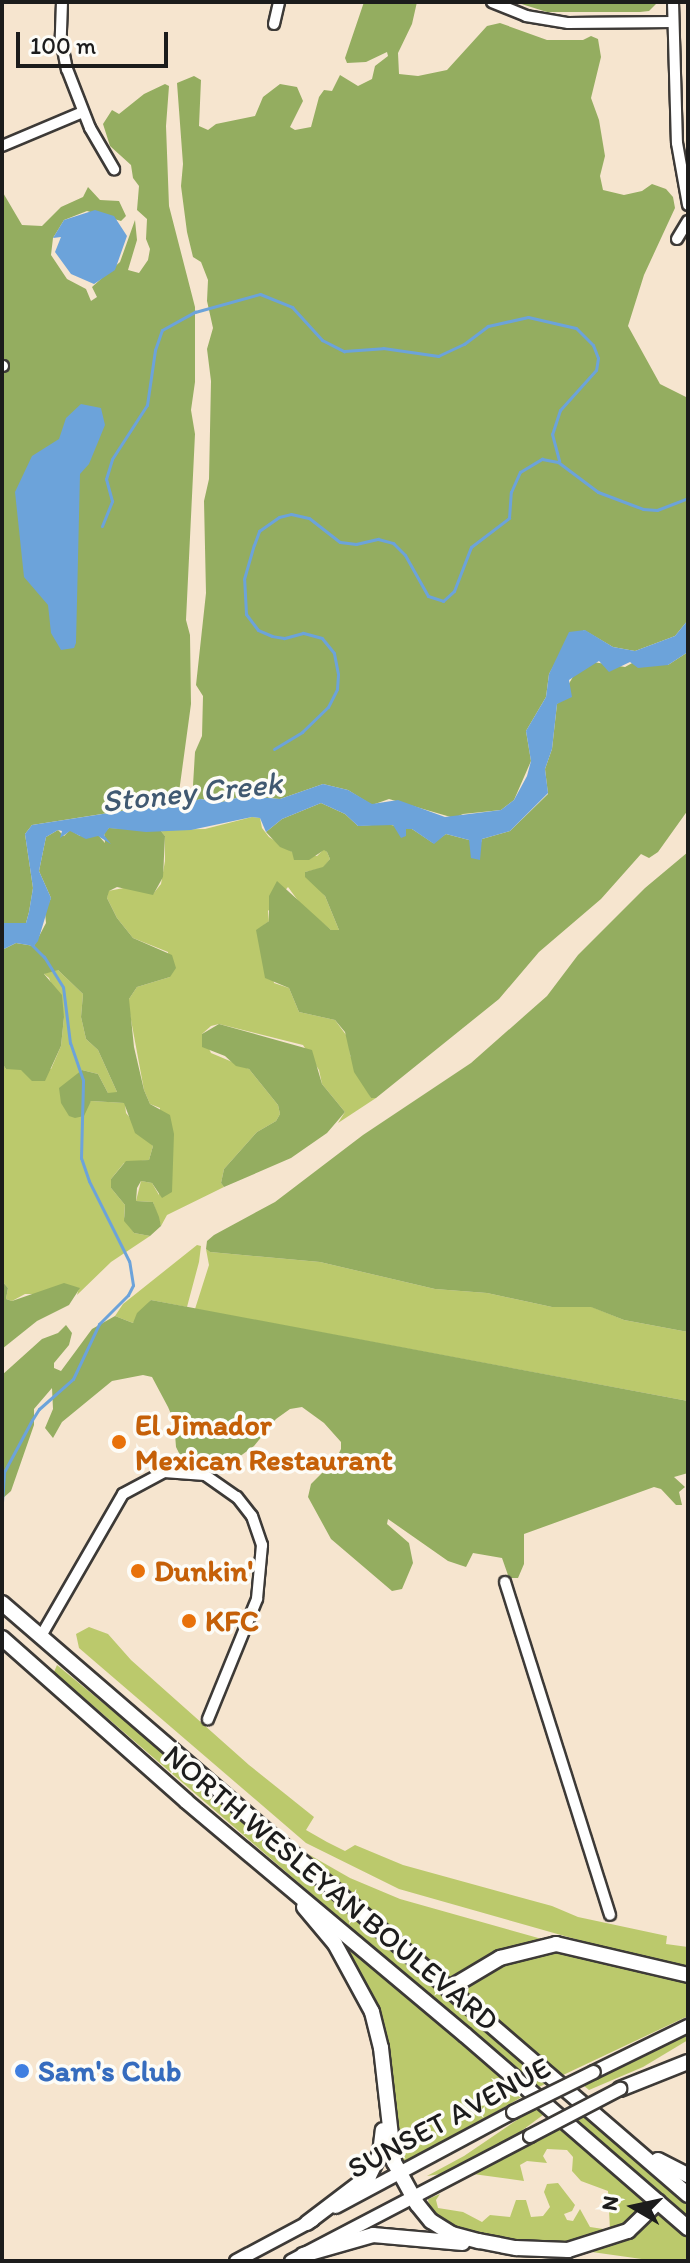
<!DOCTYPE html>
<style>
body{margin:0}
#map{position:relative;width:690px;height:2263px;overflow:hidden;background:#f6e5cf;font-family:Itim,sans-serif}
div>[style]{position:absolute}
.green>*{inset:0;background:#bbc96c}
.forest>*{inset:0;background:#94ad60}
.water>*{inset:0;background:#6ca3da}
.stream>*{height:3px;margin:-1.5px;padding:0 1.5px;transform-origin:1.5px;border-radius:1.5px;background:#6ca3da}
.roads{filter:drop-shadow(2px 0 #3d3a37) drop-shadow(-2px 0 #3d3a37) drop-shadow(0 2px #3d3a37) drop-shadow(0 -2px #3d3a37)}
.minor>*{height:10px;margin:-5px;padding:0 5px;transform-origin:5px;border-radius:5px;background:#fff}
.major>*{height:12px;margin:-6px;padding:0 6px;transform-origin:6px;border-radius:6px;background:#fff}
.highway>*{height:14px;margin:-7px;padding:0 7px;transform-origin:7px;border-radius:7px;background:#fff}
.bridges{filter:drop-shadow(2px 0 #3d3a37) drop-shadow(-2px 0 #3d3a37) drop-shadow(0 2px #3d3a37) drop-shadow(0 -2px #3d3a37)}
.major-bridge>*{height:12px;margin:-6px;padding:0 6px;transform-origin:6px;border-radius:6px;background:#fff}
.dots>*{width:22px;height:22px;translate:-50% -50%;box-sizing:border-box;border:4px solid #fdfcf7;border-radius:50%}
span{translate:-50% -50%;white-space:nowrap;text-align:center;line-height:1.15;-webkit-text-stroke:7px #fdfcf7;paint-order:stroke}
.food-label{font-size:30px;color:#c56008;font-weight:700}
.left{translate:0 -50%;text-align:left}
.street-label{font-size:30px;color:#1c1c1c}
.shop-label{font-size:30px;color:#366cbe;font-weight:700}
.water-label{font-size:32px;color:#405971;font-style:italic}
.frame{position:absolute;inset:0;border:4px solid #1c1c1c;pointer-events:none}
.north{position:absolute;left:594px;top:2167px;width:80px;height:80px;-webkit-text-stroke:6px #fdfcf7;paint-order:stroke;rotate:279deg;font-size:22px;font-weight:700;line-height:32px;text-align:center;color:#1c1c1c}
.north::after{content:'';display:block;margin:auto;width:28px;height:36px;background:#1c1c1c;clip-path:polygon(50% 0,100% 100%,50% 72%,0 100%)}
.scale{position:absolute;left:16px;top:32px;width:152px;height:36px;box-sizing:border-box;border:4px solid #1c1c1c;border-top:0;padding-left:10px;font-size:24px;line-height:28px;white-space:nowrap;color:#1c1c1c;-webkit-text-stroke:6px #fdfcf7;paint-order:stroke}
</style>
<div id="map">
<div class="green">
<i style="clip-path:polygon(252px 817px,260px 818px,262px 828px,269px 837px,292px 852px,317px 856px,324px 849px,327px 852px,330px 859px,323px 868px,305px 872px,325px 896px,339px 930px,331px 930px,302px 906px,288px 887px,268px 911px,269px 921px,264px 925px,274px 983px,289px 988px,299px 1012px,335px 1020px,349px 1039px,350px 1055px,371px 1098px,376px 1098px,338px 1123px,345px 1112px,322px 1084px,319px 1070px,303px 1045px,219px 1024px,211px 1026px,202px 1034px,211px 1053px,249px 1069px,278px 1105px,280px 1114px,276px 1121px,257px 1132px,224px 1169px,221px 1183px,224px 1187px,167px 1215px,161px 1226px,153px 1202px,136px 1201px,141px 1181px,152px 1183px,159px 1195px,160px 1108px,150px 1104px,144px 1090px,129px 1009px,129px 999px,137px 987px,170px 977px,168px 952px,133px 938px,117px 918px,107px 898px,108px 891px,129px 887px,153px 894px,161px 884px,165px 861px,165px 836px,160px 830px,205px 829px)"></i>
<i style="clip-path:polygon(49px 970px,58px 970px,83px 994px,81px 1017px,86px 1039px,98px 1050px,117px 1092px,116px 1095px,108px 1093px,98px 1074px,82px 1070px,65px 1086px,85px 1109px,91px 1101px,125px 1103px,126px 1113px,153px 1146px,149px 1160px,124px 1163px,111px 1179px,111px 1188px,125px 1205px,124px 1217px,134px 1233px,150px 1236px,111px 1262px,77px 1295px,79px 1288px,59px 1287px,38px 1294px,25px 1294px,12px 1301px,6px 1299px,8px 1288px,2px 1281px,2px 1063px,6px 1069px,51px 1069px,61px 1046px,64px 1017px,49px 978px,44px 974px)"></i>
<i style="clip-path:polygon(197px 1245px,201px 1246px,199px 1262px,187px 1307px,151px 1300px,133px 1323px,115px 1316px,123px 1304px)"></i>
<i style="clip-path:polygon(206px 1249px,210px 1252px,320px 1262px,435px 1289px,487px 1293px,552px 1307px,592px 1307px,624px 1320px,688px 1332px,688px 1401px,195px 1309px,209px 1265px)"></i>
<i style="clip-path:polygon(89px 1627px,108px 1634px,131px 1660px,249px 1765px,314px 1817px,306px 1830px,327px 1842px,345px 1851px,355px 1845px,403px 1865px,552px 1906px,578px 1917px,667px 1936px,666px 1944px,688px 1947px,688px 1971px,399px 1889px,306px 1843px,79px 1648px,76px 1634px)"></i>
<i style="clip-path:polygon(57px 1665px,273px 1843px,549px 2082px,537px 2088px,54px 1672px)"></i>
<i style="clip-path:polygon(308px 1854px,350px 1878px,400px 1899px,688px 1980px,688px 2016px,561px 2076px)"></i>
<i style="clip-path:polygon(346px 1948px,387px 1980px,525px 2095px,403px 2166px,400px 2163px,359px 1975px)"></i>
<i style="clip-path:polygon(688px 2032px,688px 2040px,643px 2067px,589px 2090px,583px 2085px)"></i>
<i style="clip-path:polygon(539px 2105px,547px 2112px,516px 2135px,441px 2174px,427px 2176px,464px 2156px)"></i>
<i style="clip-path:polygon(584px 2111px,688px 2202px,688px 2218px,572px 2119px)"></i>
<i style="clip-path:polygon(559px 2125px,688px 2237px,688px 2261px,656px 2261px,471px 2235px,449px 2227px,430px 2213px,428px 2199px,440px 2194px,436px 2200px,438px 2208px,463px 2212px,482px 2222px,490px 2215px,510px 2217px,516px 2200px,526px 2200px,531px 2217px,543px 2216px,550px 2207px,544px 2192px,547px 2184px,558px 2183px,575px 2205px,572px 2211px,564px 2214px,567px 2220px,573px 2221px,580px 2209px,590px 2227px,610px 2230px,608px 2191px,581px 2181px,572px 2171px,573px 2157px,567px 2150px,547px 2149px,543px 2156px,547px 2163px,527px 2161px,520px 2165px,524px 2181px,473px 2174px)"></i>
</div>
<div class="forest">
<i style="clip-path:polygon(364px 2px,417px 2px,412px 24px,398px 53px,399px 74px,418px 76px,447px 70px,487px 26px,500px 23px,547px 40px,583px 40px,591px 36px,598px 39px,601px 57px,591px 98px,599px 120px,605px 156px,600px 176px,603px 190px,624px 195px,642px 191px,652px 184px,666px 189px,673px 197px,675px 208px,644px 275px,628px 326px,660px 384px,688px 398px,688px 620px,675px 636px,635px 651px,613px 647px,584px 630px,559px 656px,549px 674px,546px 697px,526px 731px,531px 761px,514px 800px,501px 810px,463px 814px,454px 818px,389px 799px,372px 805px,348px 790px,323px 784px,280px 799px,244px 796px,222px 802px,200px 799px,192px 802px,195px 752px,202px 736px,203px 696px,196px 685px,206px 593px,204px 501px,209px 479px,211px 381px,207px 349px,213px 328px,207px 301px,208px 280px,201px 262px,193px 257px,187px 232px,181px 186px,183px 164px,177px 83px,194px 76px,201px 80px,199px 126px,208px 130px,216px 124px,255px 116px,263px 97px,280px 84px,297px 87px,303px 101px,290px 127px,295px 130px,311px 127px,319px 97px,324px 90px,332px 91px,340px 75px,358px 86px,372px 79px,375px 66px,388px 56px,387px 52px,366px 62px,347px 63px,345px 58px)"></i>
<i style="clip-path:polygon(515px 2px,658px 2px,649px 11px,640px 12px,547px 12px)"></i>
<i style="clip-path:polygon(165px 84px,169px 86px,166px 126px,169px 206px,195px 307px,195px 382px,191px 410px,195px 434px,186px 620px,190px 635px,191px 704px,177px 807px,140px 808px,32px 825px,25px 834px,33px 888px,29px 912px,26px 923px,2px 923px,2px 191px,22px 225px,42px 226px,61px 207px,83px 197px,88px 187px,100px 200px,119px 201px,126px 216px,121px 221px,87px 211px,64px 220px,53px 238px,51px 255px,67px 279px,86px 289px,91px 301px,97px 297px,92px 287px,120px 262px,135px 220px,137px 240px,128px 270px,139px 273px,148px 260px,150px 249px,146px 239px,147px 219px,137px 210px,139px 186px,133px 178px,131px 165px,110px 146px,103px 124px,112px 110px,119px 114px,144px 94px)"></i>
<i style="clip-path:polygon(688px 652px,688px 810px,658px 852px,649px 858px,641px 854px,601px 899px,539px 952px,499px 999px,376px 1098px,371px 1098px,354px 1072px,345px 1032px,335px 1020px,299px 1012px,289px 988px,265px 978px,256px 930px,269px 921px,269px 896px,277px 881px,331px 930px,339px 930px,325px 896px,305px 877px,305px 872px,323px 867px,330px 859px,327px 852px,324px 850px,309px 860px,294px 860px,292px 852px,280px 847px,266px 832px,282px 819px,321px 803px,345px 814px,358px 826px,386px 824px,412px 829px,433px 843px,446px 834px,469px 840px,479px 850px,482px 839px,510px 831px,548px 794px,545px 769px,552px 749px,557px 704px,574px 675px,593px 662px,625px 667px,634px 662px,668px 665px)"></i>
<i style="clip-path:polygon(109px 828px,160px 830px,165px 836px,163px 877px,153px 895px,117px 887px,109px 891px,107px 898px,117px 918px,133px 938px,172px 955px,176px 968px,170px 977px,137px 987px,129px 999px,134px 1047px,144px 1090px,150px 1104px,170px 1115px,174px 1134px,172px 1192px,162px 1198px,152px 1183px,141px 1181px,137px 1188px,136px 1201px,153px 1202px,159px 1217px,161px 1226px,150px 1236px,134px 1233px,130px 1228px,124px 1221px,125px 1205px,111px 1188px,111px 1179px,126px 1161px,149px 1160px,153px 1146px,135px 1133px,124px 1103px,91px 1101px,84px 1116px,75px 1118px,69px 1116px,61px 1103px,59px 1088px,82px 1070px,98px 1074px,108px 1093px,117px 1092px,98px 1050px,86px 1039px,81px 1017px,83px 994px,58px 970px,44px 974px,62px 995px,64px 1017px,61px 1046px,45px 1081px,32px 1081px,21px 1070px,6px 1069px,2px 1063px,2px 950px,16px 943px,34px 946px,46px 923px,45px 912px,51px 898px,39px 871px,46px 837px,58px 830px,64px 836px,70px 830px,80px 836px,98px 835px,105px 843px,104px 831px)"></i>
<i style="clip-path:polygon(688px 852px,688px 1332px,624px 1320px,591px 1307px,552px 1307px,487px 1293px,435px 1289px,320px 1262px,210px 1252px,206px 1249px,207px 1241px,214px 1235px,275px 1202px,363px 1135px,471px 1063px,547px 996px,578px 955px,645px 888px)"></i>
<i style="clip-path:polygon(219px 1024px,312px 1050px,322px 1084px,345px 1112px,327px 1133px,291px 1158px,224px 1187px,221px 1183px,224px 1169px,257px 1132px,276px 1121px,280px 1114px,278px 1105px,249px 1069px,236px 1066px,225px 1056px,202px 1047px,202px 1034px)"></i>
<i style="clip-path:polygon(2px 1281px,8px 1288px,6px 1299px,12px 1301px,64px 1283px,80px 1288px,69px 1305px,37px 1321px,2px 1349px)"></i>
<i style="clip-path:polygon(151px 1300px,688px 1401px,688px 1473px,674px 1477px,685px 1487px,679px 1492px,682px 1505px,676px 1505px,661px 1489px,654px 1487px,524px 1534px,524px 1564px,518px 1578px,509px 1578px,502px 1558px,473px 1553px,466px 1567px,448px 1561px,388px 1519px,387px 1524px,409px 1543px,413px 1563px,402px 1589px,392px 1591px,331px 1539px,308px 1497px,311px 1484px,336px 1459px,341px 1449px,341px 1442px,324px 1423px,302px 1407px,290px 1409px,276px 1419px,254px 1446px,217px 1473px,210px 1472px,183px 1461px,176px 1447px,174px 1421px,168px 1407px,152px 1377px,143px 1375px,112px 1381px,62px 1422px,53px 1438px,45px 1428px,53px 1409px,52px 1388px,34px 1409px,34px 1425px,11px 1491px,2px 1499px,2px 1375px,42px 1339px,58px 1333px,66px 1325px,72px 1333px,69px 1345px,54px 1363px,54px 1368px,61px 1371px,92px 1329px,115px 1316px,133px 1323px,137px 1313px)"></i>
</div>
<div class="water">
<i style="clip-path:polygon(95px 210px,114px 216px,127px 236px,115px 270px,94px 284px,71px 274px,55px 252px,61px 237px,53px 238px,64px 220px)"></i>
<i style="clip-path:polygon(81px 404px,101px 408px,105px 425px,89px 464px,80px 474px,76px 643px,74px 648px,61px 650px,51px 633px,48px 605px,24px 577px,15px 492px,32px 456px,59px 439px,66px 418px)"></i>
<i style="clip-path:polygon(688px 620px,688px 652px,668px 665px,638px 668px,630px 662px,609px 672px,599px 661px,569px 680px,572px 697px,557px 704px,552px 749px,545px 769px,548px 793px,510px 831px,482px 839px,480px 860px,471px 858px,469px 840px,446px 834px,434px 844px,412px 829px,406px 829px,406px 836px,401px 838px,393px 825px,358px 826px,345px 814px,321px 803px,282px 819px,266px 832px,260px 818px,252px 817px,191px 830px,146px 832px,109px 828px,104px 835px,111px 844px,98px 836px,86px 839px,70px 831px,60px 838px,62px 831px,58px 830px,46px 837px,39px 871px,51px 898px,38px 941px,34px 946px,16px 943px,2px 950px,2px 923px,26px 923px,29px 912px,33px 888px,25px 834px,32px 825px,141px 808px,177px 807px,200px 799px,222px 802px,244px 796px,280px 799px,323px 784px,348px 790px,372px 804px,398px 800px,445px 817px,501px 810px,514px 800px,527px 776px,531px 761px,526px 731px,546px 697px,549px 674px,569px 632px,585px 630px,613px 647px,635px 651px,675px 636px)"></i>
</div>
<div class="stream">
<i style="left:102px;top:526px;width:27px;rotate:-68deg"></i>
<i style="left:112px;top:501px;width:23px;rotate:-105deg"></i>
<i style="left:106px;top:479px;width:21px;rotate:-73deg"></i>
<i style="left:112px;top:459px;width:64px;rotate:-57.1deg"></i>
<i style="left:147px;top:405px;width:56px;rotate:-81.7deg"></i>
<i style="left:155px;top:350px;width:21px;rotate:-71deg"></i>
<i style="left:162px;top:330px;width:38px;rotate:-29deg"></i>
<i style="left:195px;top:312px;width:67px;rotate:-15.5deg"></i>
<i style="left:260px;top:294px;width:35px;rotate:22deg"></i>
<i style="left:292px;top:307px;width:45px;rotate:47.7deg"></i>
<i style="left:322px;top:340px;width:25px;rotate:27deg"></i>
<i style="left:344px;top:351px;width:39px;rotate:-4deg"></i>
<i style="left:383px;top:348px;width:56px;rotate:8.3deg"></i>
<i style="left:438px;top:356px;width:29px;rotate:-25deg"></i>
<i style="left:464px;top:344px;width:30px;rotate:-37deg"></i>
<i style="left:488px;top:326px;width:41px;rotate:-12.7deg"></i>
<i style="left:528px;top:317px;width:49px;rotate:12.9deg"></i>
<i style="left:576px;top:328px;width:24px;rotate:45deg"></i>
<i style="left:593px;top:345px;width:14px;rotate:69deg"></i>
<i style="left:598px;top:358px;width:12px;rotate:99deg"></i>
<i style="left:596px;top:370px;width:54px;rotate:132deg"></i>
<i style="left:560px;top:410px;width:25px;rotate:108deg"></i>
<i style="left:552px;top:434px;width:28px;rotate:75deg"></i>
<i style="left:274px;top:749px;width:33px;rotate:-31deg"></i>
<i style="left:302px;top:732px;width:36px;rotate:-44deg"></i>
<i style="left:328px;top:707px;width:20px;rotate:-63deg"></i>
<i style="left:337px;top:689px;width:15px;rotate:-86deg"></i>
<i style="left:338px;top:674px;width:21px;rotate:-101deg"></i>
<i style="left:334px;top:653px;width:19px;rotate:-129deg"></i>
<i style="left:322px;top:638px;width:20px;rotate:-165deg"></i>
<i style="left:303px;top:633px;width:20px;rotate:165deg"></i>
<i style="left:284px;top:638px;width:12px;rotate:-171deg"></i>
<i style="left:272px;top:636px;width:15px;rotate:-157deg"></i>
<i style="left:258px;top:630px;width:20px;rotate:-127deg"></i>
<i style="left:246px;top:614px;width:35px;rotate:-93deg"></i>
<i style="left:244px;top:579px;width:35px;rotate:-74deg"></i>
<i style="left:254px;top:545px;width:15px;rotate:-70deg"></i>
<i style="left:259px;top:531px;width:24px;rotate:-35deg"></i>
<i style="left:279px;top:517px;width:12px;rotate:-14deg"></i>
<i style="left:291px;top:514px;width:18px;rotate:13deg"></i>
<i style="left:309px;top:518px;width:39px;rotate:38deg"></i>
<i style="left:340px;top:542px;width:16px;rotate:7deg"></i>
<i style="left:356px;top:544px;width:23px;rotate:-13deg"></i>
<i style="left:378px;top:539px;width:16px;rotate:15deg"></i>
<i style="left:393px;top:543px;width:17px;rotate:45deg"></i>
<i style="left:405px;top:555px;width:47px;rotate:60.7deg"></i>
<i style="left:428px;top:596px;width:16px;rotate:18deg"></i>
<i style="left:443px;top:601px;width:15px;rotate:-42deg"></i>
<i style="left:454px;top:591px;width:47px;rotate:-68.9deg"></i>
<i style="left:471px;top:547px;width:48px;rotate:-37.3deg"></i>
<i style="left:509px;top:518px;width:26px;rotate:-86deg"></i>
<i style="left:511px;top:492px;width:22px;rotate:-66deg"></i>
<i style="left:520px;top:472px;width:26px;rotate:-31deg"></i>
<i style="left:542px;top:459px;width:16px;rotate:11deg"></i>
<i style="left:558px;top:462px;width:50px;rotate:36.9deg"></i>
<i style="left:598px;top:492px;width:48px;rotate:20.7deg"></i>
<i style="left:643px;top:509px;width:14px;rotate:4deg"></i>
<i style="left:657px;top:510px;width:33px;rotate:-21deg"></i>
<i style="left:2px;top:1502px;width:30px;rotate:-86deg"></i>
<i style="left:4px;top:1472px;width:59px;rotate:-61.7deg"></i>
<i style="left:32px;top:1420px;width:13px;rotate:-58deg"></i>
<i style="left:39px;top:1409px;width:45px;rotate:-41.4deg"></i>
<i style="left:73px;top:1379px;width:61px;rotate:-64.7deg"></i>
<i style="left:99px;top:1324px;width:41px;rotate:-45deg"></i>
<i style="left:128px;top:1295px;width:11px;rotate:-63deg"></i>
<i style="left:133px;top:1285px;width:24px;rotate:-99deg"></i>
<i style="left:129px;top:1261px;width:89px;rotate:-116.6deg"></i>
<i style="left:89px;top:1181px;width:24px;rotate:-109deg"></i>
<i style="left:81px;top:1158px;width:78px;rotate:-88.5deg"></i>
<i style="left:83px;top:1080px;width:39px;rotate:-109deg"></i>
<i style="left:70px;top:1043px;width:56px;rotate:-97.1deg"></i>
<i style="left:63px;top:987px;width:36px;rotate:-122deg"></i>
<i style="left:44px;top:957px;width:23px;rotate:-135deg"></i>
</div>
<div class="roads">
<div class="minor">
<i style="left:62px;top:2px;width:37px;rotate:92deg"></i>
<i style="left:61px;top:39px;width:31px;rotate:79deg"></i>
<i style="left:67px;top:69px;width:63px;rotate:68.7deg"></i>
<i style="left:90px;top:128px;width:48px;rotate:59.7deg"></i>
<i style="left:492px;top:2px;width:37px;rotate:22deg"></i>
<i style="left:526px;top:16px;width:43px;rotate:9.5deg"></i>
<i style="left:568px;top:23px;width:105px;rotate:-0.5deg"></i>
<i style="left:673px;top:2px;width:141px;rotate:88.4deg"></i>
<i style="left:677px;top:143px;width:63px;rotate:79.9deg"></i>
<i style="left:274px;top:24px;width:23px;rotate:-77deg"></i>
<i style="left:2px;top:146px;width:88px;rotate:-22.8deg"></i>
<i style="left:677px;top:239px;width:21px;rotate:-59deg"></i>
<i style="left:2px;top:366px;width:1px"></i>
<i style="left:505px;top:1582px;width:349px;rotate:72.5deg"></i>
<i style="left:41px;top:1636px;width:164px;rotate:-60deg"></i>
<i style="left:123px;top:1494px;width:47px;rotate:-28.2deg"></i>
<i style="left:164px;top:1472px;width:41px;rotate:4.2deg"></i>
<i style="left:205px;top:1475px;width:39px;rotate:35deg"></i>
<i style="left:237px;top:1497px;width:24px;rotate:52deg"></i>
<i style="left:252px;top:1516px;width:31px;rotate:71deg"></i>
<i style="left:262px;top:1545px;width:54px;rotate:95.3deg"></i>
<i style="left:257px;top:1599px;width:130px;rotate:112.2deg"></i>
</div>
<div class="major">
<i style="left:594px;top:2072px;width:105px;rotate:-26.1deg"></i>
<i style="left:336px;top:2207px;width:201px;rotate:-28.2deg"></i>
<i style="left:236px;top:2261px;width:87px;rotate:-28deg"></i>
<i style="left:291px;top:2261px;width:270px;rotate:-27.6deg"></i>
</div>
<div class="highway">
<i style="left:2px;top:1603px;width:906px;rotate:40.79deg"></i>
<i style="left:2px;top:1638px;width:246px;rotate:41.5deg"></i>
<i style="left:186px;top:1801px;width:364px;rotate:40deg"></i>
<i style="left:465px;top:2035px;width:295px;rotate:40.9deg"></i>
<i style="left:304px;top:1907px;width:48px;rotate:50deg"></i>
<i style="left:335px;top:1944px;width:77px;rotate:61.4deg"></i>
<i style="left:372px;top:2012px;width:37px;rotate:76deg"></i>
<i style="left:381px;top:2048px;width:115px;rotate:83.5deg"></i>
<i style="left:394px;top:2162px;width:48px;rotate:61.3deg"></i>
<i style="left:417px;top:2204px;width:22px;rotate:51deg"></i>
<i style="left:431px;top:2221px;width:25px;rotate:32deg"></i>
<i style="left:452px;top:2234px;width:28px;rotate:15deg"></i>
<i style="left:479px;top:2241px;width:38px;rotate:11deg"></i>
<i style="left:516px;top:2248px;width:52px;rotate:2.2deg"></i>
<i style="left:568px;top:2250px;width:63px;rotate:-17.6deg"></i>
<i style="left:628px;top:2231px;width:42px;rotate:-44deg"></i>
<i style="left:448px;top:1989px;width:61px;rotate:-30.8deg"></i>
<i style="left:500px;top:1958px;width:58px;rotate:-14deg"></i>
<i style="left:556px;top:1944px;width:136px;rotate:13.2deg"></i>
<i style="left:620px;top:2089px;width:73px;rotate:-21.7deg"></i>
<i style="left:658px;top:2160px;width:34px;rotate:27deg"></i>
<i style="left:307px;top:2223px;width:78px;rotate:-37.2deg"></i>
<i style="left:369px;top:2176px;width:25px;rotate:-64deg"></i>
<i style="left:380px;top:2153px;width:23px;rotate:-83deg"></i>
<i style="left:303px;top:2255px;width:73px;rotate:-15.9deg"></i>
<i style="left:373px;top:2235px;width:90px;rotate:5.1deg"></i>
</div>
</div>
<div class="bridges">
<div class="major-bridge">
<i style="left:513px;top:2112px;width:90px;rotate:-26.3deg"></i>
<i style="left:530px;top:2136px;width:102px;rotate:-27.6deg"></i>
</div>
</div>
<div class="dots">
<i style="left:119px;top:1442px;background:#e8710a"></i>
<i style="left:138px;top:1571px;background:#e8710a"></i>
<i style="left:189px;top:1621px;background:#e8710a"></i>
<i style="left:22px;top:2071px;background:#3f7fe0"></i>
</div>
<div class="food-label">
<span class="left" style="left:135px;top:1442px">El Jimador<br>Mexican Restaurant</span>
<span class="left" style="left:154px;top:1571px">Dunkin'</span>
<span class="left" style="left:205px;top:1621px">KFC</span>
</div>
<div class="street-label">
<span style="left:331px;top:1888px;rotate:40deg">NORTH WESLEYAN BOULEVARD</span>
<span style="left:449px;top:2118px;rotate:-28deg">SUNSET AVENUE</span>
</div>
<div class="shop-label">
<span class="left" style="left:38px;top:2071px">Sam's Club</span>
</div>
<div class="water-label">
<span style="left:192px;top:792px;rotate:-6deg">Stoney Creek</span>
</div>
<div class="frame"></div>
<div class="north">N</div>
<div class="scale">100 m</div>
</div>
